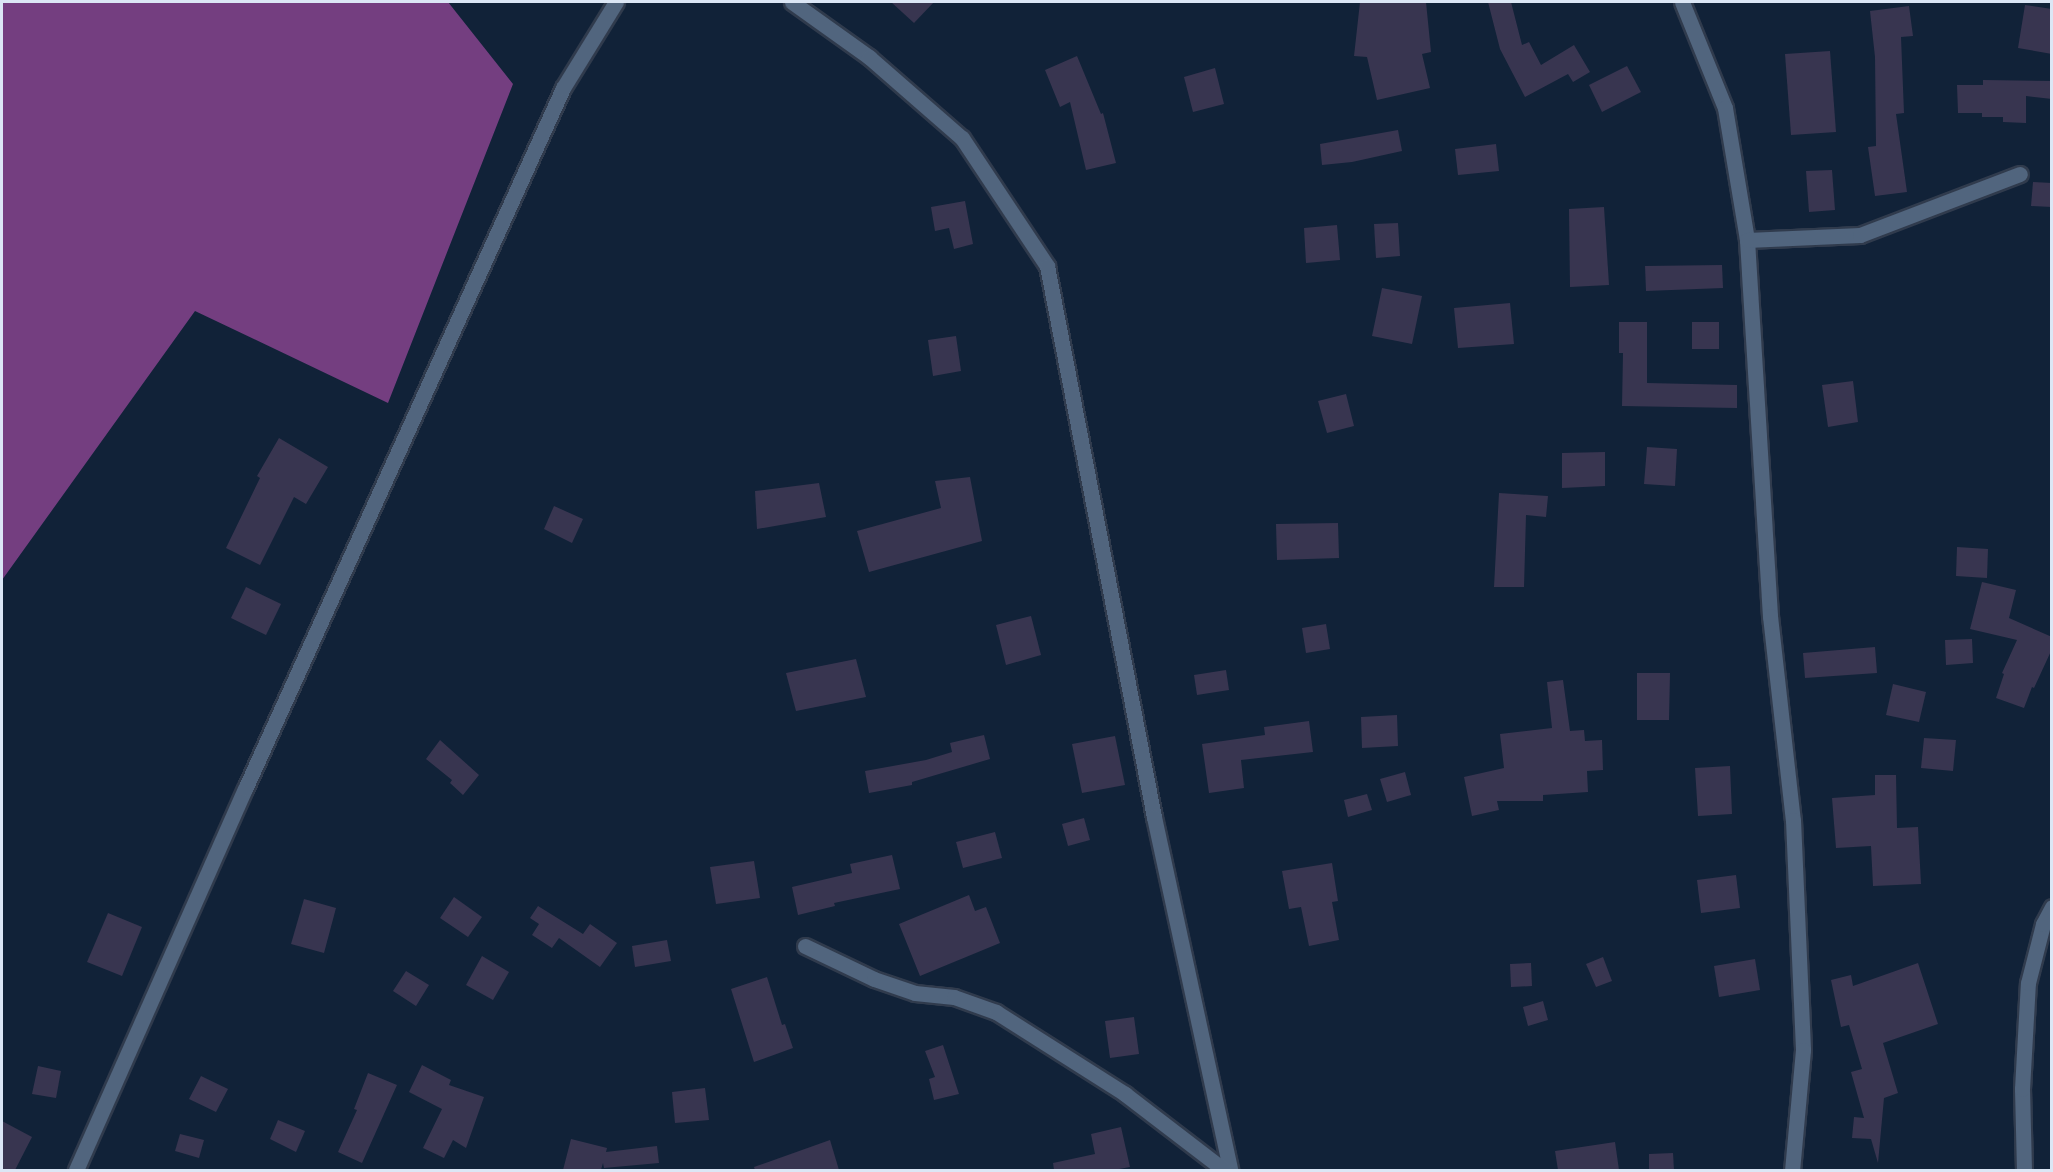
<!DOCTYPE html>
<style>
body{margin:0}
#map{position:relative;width:2053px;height:1172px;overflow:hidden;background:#112238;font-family:"PT Serif",serif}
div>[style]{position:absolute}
.forest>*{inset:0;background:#743e80}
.building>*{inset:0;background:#383550}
.roads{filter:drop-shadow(2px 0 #303b4d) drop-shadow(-2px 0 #303b4d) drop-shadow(0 2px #303b4d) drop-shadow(0 -2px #303b4d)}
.street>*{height:15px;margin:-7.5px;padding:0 7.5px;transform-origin:7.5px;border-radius:7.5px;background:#51657e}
.secondary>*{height:15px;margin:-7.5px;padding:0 7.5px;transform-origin:7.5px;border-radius:7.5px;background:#51657e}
span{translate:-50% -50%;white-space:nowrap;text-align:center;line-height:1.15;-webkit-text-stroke:4.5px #050c15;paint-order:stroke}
.frame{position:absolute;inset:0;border:3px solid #dbe6f5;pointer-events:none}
</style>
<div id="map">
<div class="forest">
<i style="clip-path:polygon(2px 2px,448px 2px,513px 84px,388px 403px,195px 311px,2px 580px)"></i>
</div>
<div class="building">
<i style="clip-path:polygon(891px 2px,934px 2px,914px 23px)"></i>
<i style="clip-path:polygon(1360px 2px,1426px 2px,1431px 52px,1422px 54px,1430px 88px,1377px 100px,1367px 57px,1354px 56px)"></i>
<i style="clip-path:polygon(1488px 2px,1511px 2px,1522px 45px,1529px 42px,1541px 65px,1574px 45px,1590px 72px,1573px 82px,1568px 74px,1525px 97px,1500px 49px)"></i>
<i style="clip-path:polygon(2025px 5px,2052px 9px,2052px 54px,2018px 48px)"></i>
<i style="clip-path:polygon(1909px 6px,1913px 36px,1901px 37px,1904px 113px,1896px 114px,1907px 192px,1875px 196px,1868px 147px,1876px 146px,1875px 57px,1870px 11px)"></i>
<i style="clip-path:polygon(1830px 51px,1836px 132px,1791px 135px,1785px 54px)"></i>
<i style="clip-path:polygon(1077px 56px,1101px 114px,1103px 113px,1116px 163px,1086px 170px,1070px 102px,1060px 107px,1045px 70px)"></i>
<i style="clip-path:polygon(1627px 66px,1641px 92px,1602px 112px,1589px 85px)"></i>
<i style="clip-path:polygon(1215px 68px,1224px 104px,1193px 112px,1184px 77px)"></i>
<i style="clip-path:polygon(1983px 80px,2052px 81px,2052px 99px,2026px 96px,2026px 123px,2003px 122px,2003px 117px,1982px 117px,1982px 113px,1958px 113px,1957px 85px,1983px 85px)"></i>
<i style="clip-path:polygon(1398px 130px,1402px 151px,1352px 162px,1322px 165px,1320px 144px)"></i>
<i style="clip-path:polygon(1496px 144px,1499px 171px,1458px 175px,1455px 149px)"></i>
<i style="clip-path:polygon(1832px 170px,1835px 210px,1809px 212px,1806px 171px)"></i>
<i style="clip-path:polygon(2033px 182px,2052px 183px,2052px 207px,2031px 206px)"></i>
<i style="clip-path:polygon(965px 201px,973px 244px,954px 249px,949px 228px,935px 231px,931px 207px)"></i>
<i style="clip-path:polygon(1604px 207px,1609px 285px,1570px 287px,1569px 209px)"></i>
<i style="clip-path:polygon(1398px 223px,1400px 256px,1376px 258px,1374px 224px)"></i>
<i style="clip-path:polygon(1337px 225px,1340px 260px,1306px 263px,1304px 228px)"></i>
<i style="clip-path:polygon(1722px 265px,1723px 288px,1646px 291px,1645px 266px)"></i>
<i style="clip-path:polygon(1382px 288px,1422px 296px,1412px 344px,1372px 336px)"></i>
<i style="clip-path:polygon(1510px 303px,1514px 344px,1458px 348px,1454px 308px)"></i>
<i style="clip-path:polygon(1619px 322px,1647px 322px,1647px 383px,1737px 385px,1737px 408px,1622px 406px,1623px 353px,1619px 353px)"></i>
<i style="clip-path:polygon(1692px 322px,1719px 322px,1719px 349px,1692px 349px)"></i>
<i style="clip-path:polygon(956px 336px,961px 371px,933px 376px,928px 340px)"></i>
<i style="clip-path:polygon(1853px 381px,1858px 422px,1828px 427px,1822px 385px)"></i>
<i style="clip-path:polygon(1346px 394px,1354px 426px,1327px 433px,1318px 401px)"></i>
<i style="clip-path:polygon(279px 438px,328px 467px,306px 504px,294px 497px,260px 565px,226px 548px,260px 478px,257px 476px)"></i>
<i style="clip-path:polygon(1647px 447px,1677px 449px,1675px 486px,1644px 484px)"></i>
<i style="clip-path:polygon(1605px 452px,1605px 486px,1562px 488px,1562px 453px)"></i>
<i style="clip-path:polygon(970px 477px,982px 541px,869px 572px,857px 531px,941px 508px,935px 481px)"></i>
<i style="clip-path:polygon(819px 483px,826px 517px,757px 529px,755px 491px)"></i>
<i style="clip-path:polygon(1499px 493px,1548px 496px,1546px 517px,1526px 515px,1524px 587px,1494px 587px)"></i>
<i style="clip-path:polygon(554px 506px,583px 519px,572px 543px,544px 529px)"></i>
<i style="clip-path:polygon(1338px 523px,1339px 558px,1277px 560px,1276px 524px)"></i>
<i style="clip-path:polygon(1957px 547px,1988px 549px,1987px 578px,1956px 576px)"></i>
<i style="clip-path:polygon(1982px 582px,2016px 590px,2009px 618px,2052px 637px,2052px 649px,2034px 688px,2032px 687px,2024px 708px,1996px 698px,2004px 674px,2002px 673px,2017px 640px,1970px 629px)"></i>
<i style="clip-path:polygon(246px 587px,281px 604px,266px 635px,231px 618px)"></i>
<i style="clip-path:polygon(1031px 616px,1041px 655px,1006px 665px,996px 625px)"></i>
<i style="clip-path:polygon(1326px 624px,1330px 649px,1306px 653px,1302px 628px)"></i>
<i style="clip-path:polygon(1972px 639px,1973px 663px,1946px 665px,1945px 640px)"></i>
<i style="clip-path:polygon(1875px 647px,1877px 673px,1805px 678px,1803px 653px)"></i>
<i style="clip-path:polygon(856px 659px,866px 697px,796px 711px,786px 673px)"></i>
<i style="clip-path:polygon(1226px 670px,1229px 690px,1197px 695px,1194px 675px)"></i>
<i style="clip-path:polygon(1637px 673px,1670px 673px,1669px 720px,1637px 720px)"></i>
<i style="clip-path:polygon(1563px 680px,1570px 731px,1584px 730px,1585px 741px,1602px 740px,1603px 770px,1587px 771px,1588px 792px,1543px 795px,1543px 801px,1497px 801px,1499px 810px,1472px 816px,1464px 777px,1504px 768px,1500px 734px,1552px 728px,1547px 682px)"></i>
<i style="clip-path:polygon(1893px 684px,1926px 692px,1919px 722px,1886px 715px)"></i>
<i style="clip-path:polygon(1397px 715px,1398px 746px,1362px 748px,1361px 717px)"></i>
<i style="clip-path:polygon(1309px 721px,1313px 752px,1241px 760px,1244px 788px,1209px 793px,1202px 744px,1265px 735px,1264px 727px)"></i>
<i style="clip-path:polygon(984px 735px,990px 759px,912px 782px,912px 785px,869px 793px,865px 771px,926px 760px,952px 752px,950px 743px)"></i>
<i style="clip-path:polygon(1115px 736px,1125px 785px,1082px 793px,1072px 744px)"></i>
<i style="clip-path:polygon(1924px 738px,1956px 740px,1953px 771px,1921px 768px)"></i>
<i style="clip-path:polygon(440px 740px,479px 775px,463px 795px,450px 783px,452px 780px,426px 759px)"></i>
<i style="clip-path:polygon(1730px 766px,1732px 814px,1698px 816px,1695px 768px)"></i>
<i style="clip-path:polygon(1405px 772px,1411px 795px,1387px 802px,1380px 779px)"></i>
<i style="clip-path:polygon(1875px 775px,1896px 775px,1897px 828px,1918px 827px,1921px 884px,1873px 886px,1871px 846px,1836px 848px,1832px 798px,1875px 795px)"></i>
<i style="clip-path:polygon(1367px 794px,1372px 810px,1348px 817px,1344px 800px)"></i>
<i style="clip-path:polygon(1084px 818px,1090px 840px,1068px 846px,1062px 824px)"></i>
<i style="clip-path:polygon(995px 832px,1002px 858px,963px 868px,956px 842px)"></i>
<i style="clip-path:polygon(892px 855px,900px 889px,834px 903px,835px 906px,798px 915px,792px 887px,852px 873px,850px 864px)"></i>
<i style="clip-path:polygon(754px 861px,760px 898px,716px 904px,710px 867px)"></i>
<i style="clip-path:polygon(1332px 863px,1338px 901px,1332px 902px,1339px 940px,1309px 946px,1301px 907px,1289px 909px,1282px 871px)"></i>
<i style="clip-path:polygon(1736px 875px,1740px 908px,1701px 913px,1697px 880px)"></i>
<i style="clip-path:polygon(969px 895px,975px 911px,986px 907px,1000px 943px,920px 976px,899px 924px)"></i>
<i style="clip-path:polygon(454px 897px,482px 917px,468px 937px,440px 918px)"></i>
<i style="clip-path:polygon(304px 899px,336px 908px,324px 953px,291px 944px)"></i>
<i style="clip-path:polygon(538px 906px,583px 934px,590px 924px,617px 943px,600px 967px,559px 938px,552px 948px,532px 935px,539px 924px,530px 918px)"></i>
<i style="clip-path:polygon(108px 913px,142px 927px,122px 976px,87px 962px)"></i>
<i style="clip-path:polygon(667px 940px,671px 961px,635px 967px,632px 946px)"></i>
<i style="clip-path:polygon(482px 956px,509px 972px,493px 1000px,466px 985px)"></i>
<i style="clip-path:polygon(1603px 957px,1612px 981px,1596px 987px,1586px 964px)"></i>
<i style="clip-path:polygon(1755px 959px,1760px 990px,1719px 997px,1714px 966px)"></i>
<i style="clip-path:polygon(1531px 963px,1532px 986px,1511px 987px,1510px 964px)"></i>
<i style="clip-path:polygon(1918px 963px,1938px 1024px,1883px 1043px,1898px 1093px,1884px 1098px,1878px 1163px,1871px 1139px,1852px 1138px,1854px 1117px,1864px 1118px,1851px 1072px,1862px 1069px,1849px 1025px,1841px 1027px,1831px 980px,1851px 975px,1853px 986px)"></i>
<i style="clip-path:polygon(406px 971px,429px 985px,416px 1006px,393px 991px)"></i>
<i style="clip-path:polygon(767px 977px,782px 1025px,785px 1024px,793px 1048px,754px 1062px,731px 989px)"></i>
<i style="clip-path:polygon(1543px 1001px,1548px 1020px,1528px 1026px,1523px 1007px)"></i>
<i style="clip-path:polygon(1134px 1017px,1139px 1054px,1110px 1058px,1105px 1021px)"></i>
<i style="clip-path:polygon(943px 1045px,959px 1094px,934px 1100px,929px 1079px,935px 1077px,925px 1051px)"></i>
<i style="clip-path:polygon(422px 1065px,451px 1080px,449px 1085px,484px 1097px,466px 1148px,453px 1140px,444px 1158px,423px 1148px,442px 1109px,409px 1092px)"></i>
<i style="clip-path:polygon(38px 1066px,61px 1071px,56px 1098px,32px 1094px)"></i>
<i style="clip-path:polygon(368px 1073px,397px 1085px,362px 1163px,338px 1152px,357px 1110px,354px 1109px)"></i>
<i style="clip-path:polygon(201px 1076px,228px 1089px,216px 1112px,189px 1099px)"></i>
<i style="clip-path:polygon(705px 1088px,709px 1120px,675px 1123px,672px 1092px)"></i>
<i style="clip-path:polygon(278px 1120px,305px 1131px,296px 1152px,270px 1139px)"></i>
<i style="clip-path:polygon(2px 1121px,32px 1137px,15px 1170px,2px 1170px)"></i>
<i style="clip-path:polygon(1121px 1127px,1130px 1167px,1114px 1170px,1054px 1170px,1053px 1163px,1095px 1154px,1091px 1134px)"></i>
<i style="clip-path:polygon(180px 1134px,204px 1140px,199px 1158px,175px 1151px)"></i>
<i style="clip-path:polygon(571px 1139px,607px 1148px,606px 1152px,657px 1146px,659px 1163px,604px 1168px,603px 1163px,601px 1170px,563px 1170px)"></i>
<i style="clip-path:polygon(830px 1140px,839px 1170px,755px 1170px,754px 1167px)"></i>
<i style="clip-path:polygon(1615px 1142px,1619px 1170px,1558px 1170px,1555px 1151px)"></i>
<i style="clip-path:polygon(1673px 1153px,1674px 1170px,1649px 1170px,1649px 1154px)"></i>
</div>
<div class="roads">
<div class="street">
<i style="left:792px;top:2px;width:95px;rotate:35.5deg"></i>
<i style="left:869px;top:57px;width:123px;rotate:41.1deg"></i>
<i style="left:962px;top:138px;width:154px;rotate:56.4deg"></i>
<i style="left:1047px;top:266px;width:561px;rotate:79.01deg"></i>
<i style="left:1154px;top:817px;width:361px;rotate:77.8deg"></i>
<i style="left:1682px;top:2px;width:114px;rotate:67.9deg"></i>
<i style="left:1725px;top:108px;width:134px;rotate:80.5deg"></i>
<i style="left:1747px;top:240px;width:377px;rotate:86.5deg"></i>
<i style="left:1770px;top:616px;width:205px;rotate:83.6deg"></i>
<i style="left:1793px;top:820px;width:230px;rotate:87.5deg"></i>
<i style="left:1803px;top:1050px;width:121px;rotate:95.2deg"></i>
<i style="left:1747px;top:240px;width:113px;rotate:-2.5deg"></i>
<i style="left:1860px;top:235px;width:171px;rotate:-20.9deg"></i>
<i style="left:805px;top:946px;width:76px;rotate:25.6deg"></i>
<i style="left:874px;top:979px;width:43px;rotate:18.9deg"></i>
<i style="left:915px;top:993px;width:39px;rotate:6deg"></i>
<i style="left:954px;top:997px;width:45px;rotate:19.7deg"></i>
<i style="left:996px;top:1012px;width:153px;rotate:32.4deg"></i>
<i style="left:1125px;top:1094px;width:125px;rotate:37.5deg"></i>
<i style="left:2024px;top:1170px;width:81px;rotate:-91.4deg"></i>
<i style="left:2022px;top:1089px;width:106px;rotate:-86.8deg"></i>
<i style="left:2028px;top:983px;width:61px;rotate:-75.7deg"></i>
<i style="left:2043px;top:924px;width:19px;rotate:-62deg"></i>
</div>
<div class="secondary">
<i style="left:76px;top:1170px;width:417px;rotate:-66.1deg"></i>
<i style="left:245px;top:789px;width:770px;rotate:-65.6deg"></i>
<i style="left:563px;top:88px;width:101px;rotate:-58.4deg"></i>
</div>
</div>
<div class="frame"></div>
</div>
